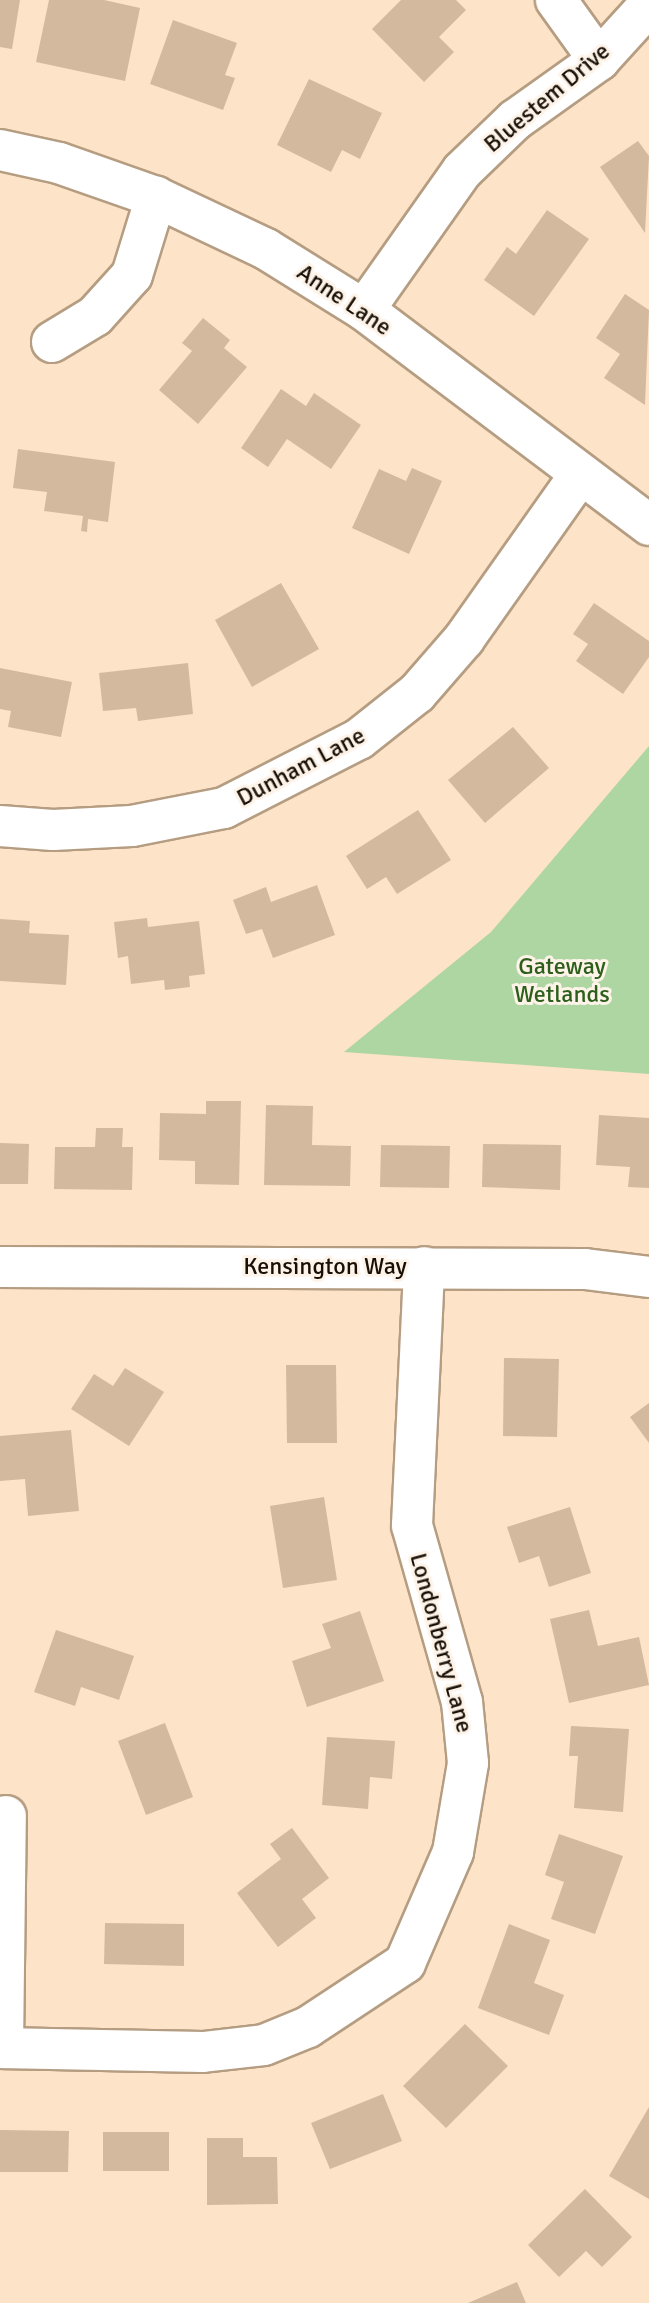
<!DOCTYPE html>
<style>
body{margin:0}
#map{position:relative;width:649px;height:2303px;overflow:hidden;background:#fde3c7;font-family:Signika,sans-serif}
div>[style]{position:absolute}
.green>*{inset:0;background:#aed6a3}
.building>*{inset:0;background:#d3ba9f}
.roads{filter:drop-shadow(2px 0 #b59d82) drop-shadow(-2px 0 #b59d82) drop-shadow(0 2px #b59d82) drop-shadow(0 -2px #b59d82)}
.minor>*{height:40px;margin:-20px;padding:0 20px;transform-origin:20px;border-radius:20px;background:#fff}
span{translate:-50% -50%;white-space:nowrap;text-align:center;line-height:1.15;-webkit-text-stroke:6px #fef3e8;paint-order:stroke}
.street-label{font-size:24px;color:#181006}
.park-label{font-size:24px;color:#2c5f1b}
</style>
<div id="map">
<div class="green">
<i style="clip-path:polygon(649px 746px,649px 1074px,344px 1052px,491px 932px)"></i>
</div>
<div class="building">
<i style="clip-path:polygon(0 0,20px 0,12px 49px,0 47px)"></i>
<i style="clip-path:polygon(49px 0,104px 0,140px 8px,125px 81px,36px 62px)"></i>
<i style="clip-path:polygon(401px 0,456px 0,466px 10px,439px 37px,454px 52px,424px 82px,372px 29px)"></i>
<i style="clip-path:polygon(173px 20px,237px 43px,225px 75px,235px 78px,223px 110px,150px 84px)"></i>
<i style="clip-path:polygon(309px 79px,382px 113px,360px 159px,342px 150px,331px 172px,277px 145px)"></i>
<i style="clip-path:polygon(638px 141px,649px 156px,645px 233px,600px 167px)"></i>
<i style="clip-path:polygon(547px 210px,589px 239px,534px 316px,484px 280px,507px 247px,516px 254px)"></i>
<i style="clip-path:polygon(625px 294px,649px 310px,645px 405px,604px 378px,620px 354px,596px 338px)"></i>
<i style="clip-path:polygon(203px 318px,230px 340px,224px 348px,247px 367px,198px 424px,159px 390px,192px 351px,182px 343px)"></i>
<i style="clip-path:polygon(281px 389px,306px 406px,314px 393px,361px 425px,331px 469px,287px 439px,268px 467px,241px 448px)"></i>
<i style="clip-path:polygon(18px 449px,115px 462px,108px 522px,88px 519px,87px 532px,81px 531px,83px 516px,44px 511px,47px 492px,13px 488px)"></i>
<i style="clip-path:polygon(412px 468px,442px 481px,409px 554px,352px 528px,379px 469px,406px 481px)"></i>
<i style="clip-path:polygon(281px 583px,319px 649px,252px 687px,215px 620px)"></i>
<i style="clip-path:polygon(594px 603px,649px 641px,649px 657px,623px 694px,576px 661px,588px 644px,573px 634px)"></i>
<i style="clip-path:polygon(188px 663px,193px 714px,138px 721px,136px 708px,103px 711px,99px 673px)"></i>
<i style="clip-path:polygon(0 668px,72px 682px,61px 737px,8px 727px,11px 711px,0 709px)"></i>
<i style="clip-path:polygon(513px 727px,549px 768px,485px 823px,448px 780px)"></i>
<i style="clip-path:polygon(418px 810px,451px 860px,397px 894px,386px 877px,367px 889px,346px 856px)"></i>
<i style="clip-path:polygon(317px 885px,335px 935px,273px 958px,262px 929px,246px 934px,233px 900px,266px 887px,271px 902px)"></i>
<i style="clip-path:polygon(147px 918px,148px 927px,199px 921px,205px 974px,189px 976px,190px 987px,165px 990px,164px 980px,131px 984px,128px 956px,118px 958px,114px 922px)"></i>
<i style="clip-path:polygon(0 919px,30px 921px,29px 933px,69px 935px,66px 985px,0 981px)"></i>
<i style="clip-path:polygon(206px 1101px,241px 1101px,239px 1185px,195px 1184px,195px 1161px,159px 1160px,160px 1113px,206px 1114px)"></i>
<i style="clip-path:polygon(266px 1105px,313px 1106px,312px 1145px,351px 1146px,350px 1186px,264px 1185px)"></i>
<i style="clip-path:polygon(599px 1115px,649px 1118px,649px 1188px,628px 1187px,630px 1167px,596px 1165px)"></i>
<i style="clip-path:polygon(96px 1128px,123px 1128px,122px 1147px,133px 1147px,132px 1190px,54px 1189px,55px 1147px,95px 1147px)"></i>
<i style="clip-path:polygon(0 1143px,29px 1144px,28px 1184px,0 1184px)"></i>
<i style="clip-path:polygon(483px 1144px,561px 1145px,560px 1190px,482px 1187px)"></i>
<i style="clip-path:polygon(381px 1145px,450px 1146px,449px 1188px,380px 1187px)"></i>
<i style="clip-path:polygon(504px 1358px,559px 1359px,557px 1437px,503px 1436px)"></i>
<i style="clip-path:polygon(286px 1365px,336px 1365px,337px 1443px,287px 1443px)"></i>
<i style="clip-path:polygon(125px 1368px,164px 1392px,129px 1446px,71px 1409px,94px 1374px,113px 1386px)"></i>
<i style="clip-path:polygon(649px 1403px,649px 1443px,630px 1417px)"></i>
<i style="clip-path:polygon(71px 1430px,79px 1511px,28px 1516px,25px 1479px,0 1481px,0 1436px)"></i>
<i style="clip-path:polygon(324px 1497px,337px 1580px,283px 1588px,270px 1506px)"></i>
<i style="clip-path:polygon(570px 1507px,591px 1573px,549px 1587px,539px 1556px,519px 1563px,507px 1527px)"></i>
<i style="clip-path:polygon(589px 1610px,598px 1646px,639px 1637px,649px 1685px,569px 1703px,550px 1619px)"></i>
<i style="clip-path:polygon(360px 1611px,384px 1681px,307px 1707px,292px 1661px,331px 1648px,322px 1624px)"></i>
<i style="clip-path:polygon(56px 1630px,134px 1656px,119px 1700px,81px 1687px,75px 1706px,34px 1692px)"></i>
<i style="clip-path:polygon(165px 1723px,193px 1797px,146px 1815px,118px 1741px)"></i>
<i style="clip-path:polygon(571px 1726px,629px 1729px,623px 1812px,574px 1808px,578px 1756px,569px 1756px)"></i>
<i style="clip-path:polygon(327px 1737px,395px 1741px,392px 1779px,370px 1777px,368px 1809px,322px 1805px)"></i>
<i style="clip-path:polygon(292px 1828px,329px 1878px,302px 1899px,316px 1918px,278px 1947px,237px 1893px,281px 1859px,270px 1844px)"></i>
<i style="clip-path:polygon(559px 1834px,623px 1856px,595px 1934px,551px 1919px,564px 1882px,545px 1875px)"></i>
<i style="clip-path:polygon(105px 1923px,184px 1924px,184px 1966px,104px 1964px)"></i>
<i style="clip-path:polygon(509px 1924px,550px 1940px,534px 1983px,564px 1995px,549px 2035px,478px 2008px)"></i>
<i style="clip-path:polygon(465px 2024px,508px 2066px,446px 2128px,403px 2086px)"></i>
<i style="clip-path:polygon(383px 2094px,402px 2141px,330px 2169px,311px 2123px)"></i>
<i style="clip-path:polygon(649px 2107px,649px 2199px,609px 2176px)"></i>
<i style="clip-path:polygon(0 2130px,69px 2131px,68px 2172px,0 2172px)"></i>
<i style="clip-path:polygon(103px 2132px,169px 2132px,169px 2171px,103px 2171px)"></i>
<i style="clip-path:polygon(207px 2138px,243px 2138px,243px 2157px,277px 2157px,278px 2204px,207px 2205px)"></i>
<i style="clip-path:polygon(585px 2189px,632px 2237px,602px 2267px,586px 2251px,559px 2277px,528px 2245px)"></i>
<i style="clip-path:polygon(517px 2282px,526px 2303px,468px 2303px)"></i>
</div>
<div class="roads">
<div class="minor">
<i style="left:556px;top:0;width:74px;rotate:54.4deg"></i>
<i style="left:0;top:150px;width:60px;rotate:12.4deg"></i>
<i style="left:59px;top:163px;width:103px;rotate:19.3deg"></i>
<i style="left:156px;top:197px;width:122px;rotate:25.3deg"></i>
<i style="left:266px;top:249px;width:115px;rotate:31.9deg"></i>
<i style="left:364px;top:310px;width:357px;rotate:37deg"></i>
<i style="left:364px;top:310px;width:170px;rotate:-54.8deg"></i>
<i style="left:462px;top:171px;width:74px;rotate:-43.9deg"></i>
<i style="left:515px;top:120px;width:103px;rotate:-35.5deg"></i>
<i style="left:599px;top:60px;width:74px;rotate:-47.7deg"></i>
<i style="left:52px;top:342px;width:50px;rotate:-31.2deg"></i>
<i style="left:95px;top:316px;width:55px;rotate:-47.9deg"></i>
<i style="left:132px;top:275px;width:82px;rotate:-72.9deg"></i>
<i style="left:0;top:826px;width:53px;rotate:4.3deg"></i>
<i style="left:53px;top:830px;width:79px;rotate:-2.9deg"></i>
<i style="left:132px;top:826px;width:94px;rotate:-11.1deg"></i>
<i style="left:224px;top:808px;width:152px;rotate:-27.1deg"></i>
<i style="left:359px;top:739px;width:74px;rotate:-38.4deg"></i>
<i style="left:417px;top:693px;width:72px;rotate:-49deg"></i>
<i style="left:464px;top:639px;width:199px;rotate:-54.8deg"></i>
<i style="left:0;top:1267px;width:585px;rotate:0.2deg"></i>
<i style="left:585px;top:1269px;width:64px;rotate:7.1deg"></i>
<i style="left:0;top:2048px;width:203px;rotate:1.1deg"></i>
<i style="left:203px;top:2052px;width:61px;rotate:-6.5deg"></i>
<i style="left:264px;top:2045px;width:48px;rotate:-22.2deg"></i>
<i style="left:308px;top:2027px;width:116px;rotate:-33.4deg"></i>
<i style="left:405px;top:1963px;width:121px;rotate:-66.6deg"></i>
<i style="left:453px;top:1852px;width:90px;rotate:-80.4deg"></i>
<i style="left:468px;top:1763px;width:61px;rotate:-95.6deg"></i>
<i style="left:462px;top:1702px;width:184px;rotate:-105.8deg"></i>
<i style="left:412px;top:1525px;width:258px;rotate:-87.3deg"></i>
<i style="left:3px;top:2048px;width:232px;rotate:-89.3deg"></i>
</div>
</div>
<div class="street-label">
<span style="left:547px;top:98px;rotate:-40deg">Bluestem Drive</span>
<span style="left:344px;top:300px;rotate:34deg">Anne Lane</span>
<span style="left:301px;top:767px;rotate:-28deg">Dunham Lane</span>
<span style="left:325px;top:1267px">Kensington Way</span>
<span style="left:441px;top:1643px;rotate:75deg">Londonberry Lane</span>
</div>
<div class="park-label">
<span style="left:562px;top:981px">Gateway<br>Wetlands</span>
</div>
</div>
